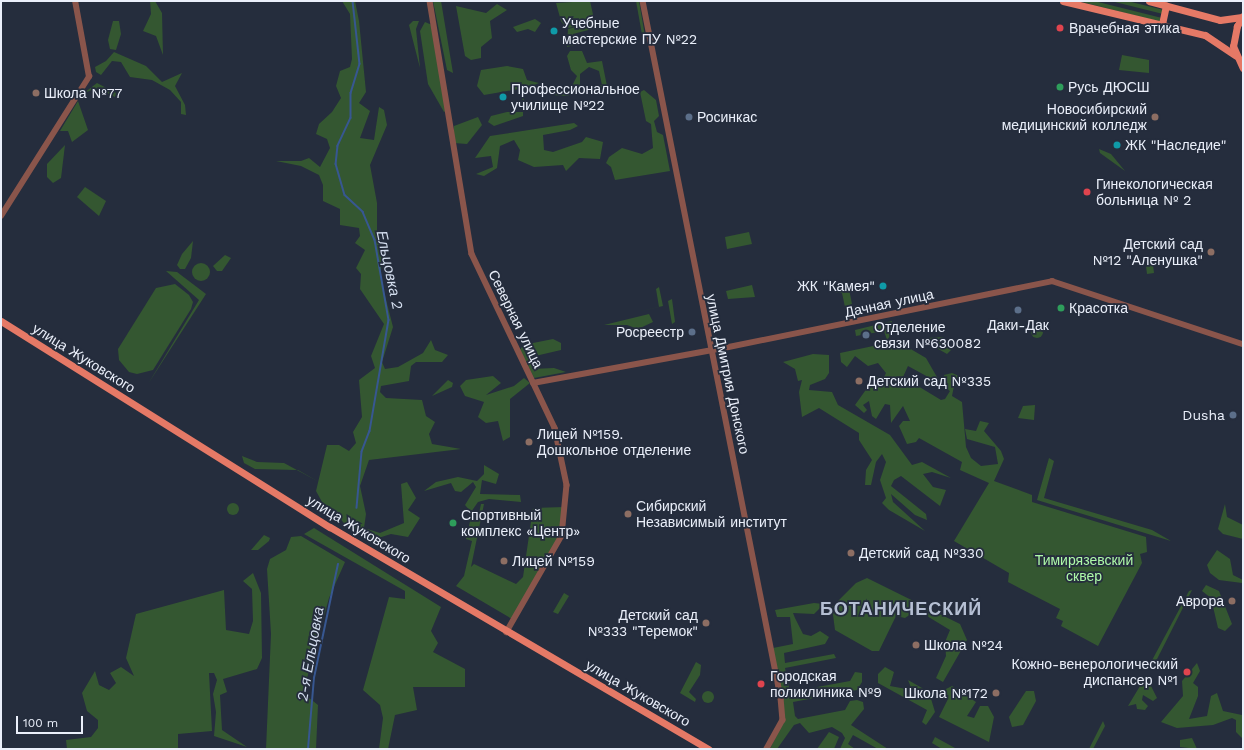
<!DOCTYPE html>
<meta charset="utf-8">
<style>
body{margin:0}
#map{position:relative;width:1244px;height:750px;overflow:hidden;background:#252d3d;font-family:"Work Sans",sans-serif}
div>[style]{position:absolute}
.green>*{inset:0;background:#345731}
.round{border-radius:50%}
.stream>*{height:1.5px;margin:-0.75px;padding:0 0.75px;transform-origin:0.75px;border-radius:0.75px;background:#375791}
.minor>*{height:5.5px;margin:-2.75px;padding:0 2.75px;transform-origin:2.75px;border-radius:2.75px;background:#8a554b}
.major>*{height:7px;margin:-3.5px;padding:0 3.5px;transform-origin:3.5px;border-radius:3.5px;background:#e57966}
.dots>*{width:11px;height:11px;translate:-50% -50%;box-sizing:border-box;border:2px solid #252d3d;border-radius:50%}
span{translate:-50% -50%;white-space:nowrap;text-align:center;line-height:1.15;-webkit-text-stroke:3.5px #252d3d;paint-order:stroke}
.poi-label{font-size:14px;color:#eaeffa}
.left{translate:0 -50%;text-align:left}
.right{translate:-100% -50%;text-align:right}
.street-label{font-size:14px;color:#eaeffa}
.park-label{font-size:14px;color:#aef9a8}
.water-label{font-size:15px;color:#d3ddee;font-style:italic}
.district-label{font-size:18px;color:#b5bfd3;font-weight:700;letter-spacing:1px}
.frame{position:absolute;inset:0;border:2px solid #eaeffa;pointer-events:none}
.scale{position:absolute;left:16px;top:716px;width:67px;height:18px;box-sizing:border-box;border:2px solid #eaeffa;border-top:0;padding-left:5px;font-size:12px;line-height:14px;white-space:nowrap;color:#eaeffa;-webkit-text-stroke:3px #252d3d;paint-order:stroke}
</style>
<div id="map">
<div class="green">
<i style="clip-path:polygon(150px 1px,155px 1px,162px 13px,163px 55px,156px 36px,143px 31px,151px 14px)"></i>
<i style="clip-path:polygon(342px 1px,355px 1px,359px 21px,366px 92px,359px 103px,370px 111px,360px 138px,374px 140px,379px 107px,384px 110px,387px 125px,370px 165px,377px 203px,377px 236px,383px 253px,380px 276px,393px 327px,382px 362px,385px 369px,398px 367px,423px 353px,431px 340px,435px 350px,448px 355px,442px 362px,416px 362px,411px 366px,409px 381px,381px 386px,380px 392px,386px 398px,422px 400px,426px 416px,435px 422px,429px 434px,432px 444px,461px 449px,369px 460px,360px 486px,366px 514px,364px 528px,380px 533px,404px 523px,401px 484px,407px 482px,416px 498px,408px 510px,420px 518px,408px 537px,391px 534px,375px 539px,360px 537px,359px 530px,347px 527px,335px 512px,327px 511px,316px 491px,327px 445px,339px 445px,349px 451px,356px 443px,353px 432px,362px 417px,359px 380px,375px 368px,371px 356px,384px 324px,360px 289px,361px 274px,356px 268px,365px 250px,355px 243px,360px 236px,359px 228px,340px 225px,340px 209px,323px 201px,323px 185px,319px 175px,301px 166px,276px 161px,301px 161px,309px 158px,320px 167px,330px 148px,327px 139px,316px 134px,319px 124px,332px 112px,341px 98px,336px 86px,340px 71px,350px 67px,352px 59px,350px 14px)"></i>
<i style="clip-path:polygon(433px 1px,441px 1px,453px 73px,447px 70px)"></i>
<i style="clip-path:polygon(590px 1px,596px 28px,573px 34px,574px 45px,567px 47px,568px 29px,592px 23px,568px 28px,567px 22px,564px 25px,561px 21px,556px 3px)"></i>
<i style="clip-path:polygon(636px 1px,639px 1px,646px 42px,643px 40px)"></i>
<i style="clip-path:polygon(1078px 1px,1094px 1px,1162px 18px,1161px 22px)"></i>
<i style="clip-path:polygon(1111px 1px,1127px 1px,1164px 10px,1163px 14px)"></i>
<i style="clip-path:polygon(497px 4px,507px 10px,490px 21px,492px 38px,481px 47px,481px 58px,471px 60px,465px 56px,456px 6px,486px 13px)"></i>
<i style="clip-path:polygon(535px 19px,541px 23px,535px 32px,528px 29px,517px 32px,513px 27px)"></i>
<i style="clip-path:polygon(113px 21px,119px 21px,121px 34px,116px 50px,110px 49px,108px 40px)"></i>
<i style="clip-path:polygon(413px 21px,419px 21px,416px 29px,420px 68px,409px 25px)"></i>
<i style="clip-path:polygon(425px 22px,432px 25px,447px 110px,444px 112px,428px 84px,420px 31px)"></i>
<i style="clip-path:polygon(570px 51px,582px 51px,587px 63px,602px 61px,607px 86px,589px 90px,602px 85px,599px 71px,589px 67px,580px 74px,580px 91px,567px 96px,553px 95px,554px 90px,558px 94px,569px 92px,577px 76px,571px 70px,567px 56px)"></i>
<i style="clip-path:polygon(114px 52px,146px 66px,162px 82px,182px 73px,175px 86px,185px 105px,186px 115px,181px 114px,181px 102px,170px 90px,152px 80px,130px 77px,121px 62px,112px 61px,101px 75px,96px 72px,95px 67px,106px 61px)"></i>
<i style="clip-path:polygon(1122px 55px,1149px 60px,1149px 73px,1119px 70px)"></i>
<i style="clip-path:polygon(507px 66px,523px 69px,527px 80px,539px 83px,529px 87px,523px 101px,519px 89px,484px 95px,477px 86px,481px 70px)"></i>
<i style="clip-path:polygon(97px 83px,116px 93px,115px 97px,97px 88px,84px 93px)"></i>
<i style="clip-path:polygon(644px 90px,656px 100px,659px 116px,654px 121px,657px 132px,663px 135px,670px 171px,615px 180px,611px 167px,606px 163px,609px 157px,622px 148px,642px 154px,653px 148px,651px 124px,646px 121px,640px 92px)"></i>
<i style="clip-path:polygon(78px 101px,88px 130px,72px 142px,68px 131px,60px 131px)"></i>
<i style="clip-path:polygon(507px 112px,523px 112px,523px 116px,494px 126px,488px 122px,491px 116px)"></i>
<i style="clip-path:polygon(478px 117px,482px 125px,467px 144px,454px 143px,454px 126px)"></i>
<i style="clip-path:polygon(574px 123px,578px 126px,570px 130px,543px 135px,544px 150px,553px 152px,582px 142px,586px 137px,603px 142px,600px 159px,579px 158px,566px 171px,563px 165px,534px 167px,518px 160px,520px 150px,514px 140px,500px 146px,497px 168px,484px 176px,476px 174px,493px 167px,491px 156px,475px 158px,490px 136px)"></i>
<i style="clip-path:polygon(65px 145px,61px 178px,53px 183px,47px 177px,47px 164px)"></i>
<i style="clip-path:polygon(1099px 149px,1111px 154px,1125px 171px,1100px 153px)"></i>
<i style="clip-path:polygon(85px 187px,106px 201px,99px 216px,77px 197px)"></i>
<i style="clip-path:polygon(749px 232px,752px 244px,727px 249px,725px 237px)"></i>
<i style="clip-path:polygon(193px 241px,191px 258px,185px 269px,180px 269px,177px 265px,182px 254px)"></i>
<i style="clip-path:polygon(225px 255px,231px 258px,222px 271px,217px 271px,213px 266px)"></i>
<i style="clip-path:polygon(1152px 257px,1154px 273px,1147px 274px,1145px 258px)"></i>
<i class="round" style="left:192px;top:263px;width:18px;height:18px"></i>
<i style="clip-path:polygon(166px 271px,177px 272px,206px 294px,148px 384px,199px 300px)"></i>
<i style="clip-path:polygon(175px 284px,189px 295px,193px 302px,191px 309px,153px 370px,137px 374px,129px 372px,119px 360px,118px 349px,156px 288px)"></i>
<i style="clip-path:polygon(848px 284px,852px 304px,845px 307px,842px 293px,836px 293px,835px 287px)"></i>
<i style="clip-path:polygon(752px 285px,755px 297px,728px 299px,726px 291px)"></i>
<i style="clip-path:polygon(659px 287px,663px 306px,632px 313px,659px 307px,656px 289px)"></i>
<i style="clip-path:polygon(672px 299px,675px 322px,672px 324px,668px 301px)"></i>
<i style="clip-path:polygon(649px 314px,653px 322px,638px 329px,627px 325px,604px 325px)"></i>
<i style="clip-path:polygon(892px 321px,893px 332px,887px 340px,884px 331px,856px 336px,855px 330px)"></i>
<i class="round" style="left:1031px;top:326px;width:12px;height:12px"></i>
<i style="clip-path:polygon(943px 337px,951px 350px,947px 354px,926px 342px,927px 338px)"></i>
<i style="clip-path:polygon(553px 339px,561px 343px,561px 350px,531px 357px,532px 369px,554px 368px,566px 372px,534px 378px,520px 350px,523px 345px)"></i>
<i style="clip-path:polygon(897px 341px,926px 358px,941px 384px,908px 366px,903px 377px,941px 400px,945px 399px,950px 391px,945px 388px,944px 375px,952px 373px,959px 376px,961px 385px,954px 386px,952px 396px,962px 402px,966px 447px,971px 458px,981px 466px,998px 464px,995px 447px,967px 439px,965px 429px,976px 431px,980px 421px,989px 423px,984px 431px,1001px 451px,1004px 459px,994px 481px,1032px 495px,1032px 502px,1146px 537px,1147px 552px,1140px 554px,1142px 563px,1098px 646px,1061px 626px,1063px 621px,1056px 618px,1060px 609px,1008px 582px,1009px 573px,954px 541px,989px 483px,960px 470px,962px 462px,919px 438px,916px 442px,907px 444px,899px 426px,903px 421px,910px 421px,903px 406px,891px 423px,890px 405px,885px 404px,876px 419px,872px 416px,869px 401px,863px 405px,867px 410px,864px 413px,855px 405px,875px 377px,884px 377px,886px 373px,878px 363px,868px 366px,855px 356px,847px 367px,841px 362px,840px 353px)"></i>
<i style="clip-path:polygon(813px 354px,829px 355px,829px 373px,825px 379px,810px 385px,809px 390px,832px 392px,838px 405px,890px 435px,912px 465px,922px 462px,951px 478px,932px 472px,923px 474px,933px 487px,946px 490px,940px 506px,901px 476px,894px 480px,891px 486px,926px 514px,927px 520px,915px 515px,891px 494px,893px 502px,925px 531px,889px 510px,882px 503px,886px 498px,880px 480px,886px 462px,882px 454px,876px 462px,871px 485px,865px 485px,866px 470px,872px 460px,859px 440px,859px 433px,819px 408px,802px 417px,799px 392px,802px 380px,798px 381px,795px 369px,783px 362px)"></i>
<i style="clip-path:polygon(493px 376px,501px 383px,486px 395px,514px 386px,524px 378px,530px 383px,510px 399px,510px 437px,503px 441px,498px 421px,486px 423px,478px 417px,484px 402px,465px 396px,460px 386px,466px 380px)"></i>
<i style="clip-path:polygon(448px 380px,453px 383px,452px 387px,432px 396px)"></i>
<i style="clip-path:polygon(1035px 405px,1034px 420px,1018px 418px,1023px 406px)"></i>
<i style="clip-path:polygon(242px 456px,257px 462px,284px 463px,319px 482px,298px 470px,255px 469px,244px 463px)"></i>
<i style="clip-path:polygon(1049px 458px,1054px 461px,1044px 498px,1152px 530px,1171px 541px,1037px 500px)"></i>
<i style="clip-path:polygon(484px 465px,499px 474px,496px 484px,482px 480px,480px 494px,520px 495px,521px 502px,489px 499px,478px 502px,471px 512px,465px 505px,476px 487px,473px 482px,461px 492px,455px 491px,451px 483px,424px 491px,436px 482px,458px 477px,477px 481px,484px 474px)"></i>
<i class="round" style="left:227px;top:503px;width:12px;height:12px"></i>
<i style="clip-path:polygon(481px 504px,484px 504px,471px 567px,474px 564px,516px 584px,523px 577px,533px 508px,564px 507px,558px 537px,546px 564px,512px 619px,456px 586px,464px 576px,472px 541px,466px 539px,471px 517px,478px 518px)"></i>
<i style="clip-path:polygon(1225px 504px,1227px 517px,1243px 525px,1243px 539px,1223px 534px,1218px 529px)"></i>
<i style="clip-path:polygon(314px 528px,441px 607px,431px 631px,438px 643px,433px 652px,465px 669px,465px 687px,413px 687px,417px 710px,395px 715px,388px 749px,379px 749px,383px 718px,380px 705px,363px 690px,389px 597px,405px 599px,405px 591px,304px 534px)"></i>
<i style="clip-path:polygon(264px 535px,270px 538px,269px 541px,258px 550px,251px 550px)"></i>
<i style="clip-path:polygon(301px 536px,345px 562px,329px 598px,303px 693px,318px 705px,316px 749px,266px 749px,271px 634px,267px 569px,270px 559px,286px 550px,291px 537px)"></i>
<i style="clip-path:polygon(1217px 550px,1230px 559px,1233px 575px,1243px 580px,1242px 583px,1219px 580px,1210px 573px,1207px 565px)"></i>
<i style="clip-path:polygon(253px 573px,261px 593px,262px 658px,257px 669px,223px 679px,227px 692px,220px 695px,222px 730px,247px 747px,214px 736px,216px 712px,213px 694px,217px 680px,214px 673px,209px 673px,212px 731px,178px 734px,178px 749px,67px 749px,66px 740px,91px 737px,98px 728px,98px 720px,87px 711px,82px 693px,95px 671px,99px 685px,109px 690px,116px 683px,110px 673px,121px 667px,134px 676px,126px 658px,136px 614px,224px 590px,226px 630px,249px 634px,253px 621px,252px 589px,243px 581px)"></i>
<i style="clip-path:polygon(867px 578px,960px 624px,967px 640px,943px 682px,936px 678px,946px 656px,945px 642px,950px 630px,917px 610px,905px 618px,896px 616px,879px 651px,872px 651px,835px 630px,832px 607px,856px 583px)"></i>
<i style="clip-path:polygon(1206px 585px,1219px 591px,1232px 624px,1225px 631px,1218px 628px,1211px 598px,1202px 591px)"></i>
<i style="clip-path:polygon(1192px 590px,1153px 667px,1149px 666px,1189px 591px)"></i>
<i style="clip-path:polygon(564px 593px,569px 596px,558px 614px,553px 612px)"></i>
<i style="clip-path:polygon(814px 603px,824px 604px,814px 614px,793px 613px,795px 618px,803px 634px,811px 636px,820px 631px,829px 637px,825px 644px,784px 653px,785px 663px,834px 654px,836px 658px,785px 668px,790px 692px,850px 681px,855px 672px,862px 673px,862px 682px,857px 690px,793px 702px,795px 716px,798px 719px,845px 710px,850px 701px,857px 700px,863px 702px,864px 709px,851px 725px,888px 749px,878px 749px,853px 735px,848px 744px,855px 749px,840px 749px,845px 738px,842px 733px,832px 727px,809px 733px,800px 723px,794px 725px,777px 749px,770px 749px,784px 720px,773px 648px,793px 644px,790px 617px,777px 617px,775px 610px)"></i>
<i style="clip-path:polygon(696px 662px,701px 665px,700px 675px,689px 692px,696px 699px,695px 702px,680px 693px)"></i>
<i style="clip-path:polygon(1197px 663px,1200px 671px,1193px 683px,1198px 687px,1198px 696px,1189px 719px,1207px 716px,1211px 696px,1217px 693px,1223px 711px,1242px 715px,1243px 739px,1236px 732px,1236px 720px,1232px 718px,1213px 725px,1177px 728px,1161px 722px,1183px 696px,1182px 681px)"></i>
<i style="clip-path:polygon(885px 667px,894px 672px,890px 686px,912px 690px,908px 680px,929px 692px,935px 712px,926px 725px,922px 722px,927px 710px,878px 683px,878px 674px)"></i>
<i style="clip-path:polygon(1146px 676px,1157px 698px,1153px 701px,1143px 695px,1142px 700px,1148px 706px,1145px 710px,1137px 709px,1136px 704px,1128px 706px)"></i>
<i style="clip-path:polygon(952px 686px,976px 702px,967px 716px,974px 718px,980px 706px,988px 706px,994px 717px,989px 742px,939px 717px,948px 699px,946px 689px)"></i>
<i class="round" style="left:702px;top:691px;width:12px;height:12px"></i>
<i style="clip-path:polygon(1026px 691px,1034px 691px,1036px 701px,1023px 725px,1012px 727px,1009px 717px)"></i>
<i style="clip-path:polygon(1103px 721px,1105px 726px,1093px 749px,1089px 749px)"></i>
<i style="clip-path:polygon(829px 732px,839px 737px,834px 749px,817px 749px)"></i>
<i style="clip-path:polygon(935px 737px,955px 748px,954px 749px,942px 749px,932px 743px)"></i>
<i style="clip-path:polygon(1192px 738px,1197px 749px,1180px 747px,1180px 740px)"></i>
</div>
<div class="stream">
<i style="left:353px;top:1px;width:63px;rotate:83.7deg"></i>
<i style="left:360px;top:64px;width:30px;rotate:107deg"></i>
<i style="left:351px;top:93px;width:25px;rotate:90deg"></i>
<i style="left:351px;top:118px;width:31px;rotate:115deg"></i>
<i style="left:338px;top:146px;width:18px;rotate:96deg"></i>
<i style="left:336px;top:164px;width:32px;rotate:74deg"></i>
<i style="left:345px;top:195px;width:25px;rotate:43deg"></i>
<i style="left:363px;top:212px;width:30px;rotate:67deg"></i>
<i style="left:375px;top:240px;width:81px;rotate:80.1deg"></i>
<i style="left:389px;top:320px;width:113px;rotate:99.7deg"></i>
<i style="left:370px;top:431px;width:22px;rotate:111deg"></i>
<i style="left:362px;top:452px;width:56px;rotate:95.1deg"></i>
<i style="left:308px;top:749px;width:71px;rotate:-85.2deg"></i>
<i style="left:314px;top:678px;width:116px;rotate:-78.1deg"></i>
</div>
<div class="minor">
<i style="left:430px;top:1px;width:256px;rotate:80.6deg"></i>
<i style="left:472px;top:254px;width:193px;rotate:64.5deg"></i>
<i style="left:555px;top:428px;width:58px;rotate:78.1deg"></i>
<i style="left:567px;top:485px;width:51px;rotate:95.6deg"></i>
<i style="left:562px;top:536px;width:111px;rotate:119.8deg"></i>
<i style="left:643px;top:1px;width:711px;rotate:78.8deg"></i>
<i style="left:781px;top:698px;width:22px;rotate:85deg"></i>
<i style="left:783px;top:720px;width:33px;rotate:119deg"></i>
<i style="left:1px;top:216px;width:165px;rotate:-57.7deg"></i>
<i style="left:89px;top:77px;width:77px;rotate:-100.4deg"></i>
<i style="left:533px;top:383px;width:189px;rotate:-10.4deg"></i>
<i style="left:719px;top:349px;width:340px;rotate:-11.5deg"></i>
<i style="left:1052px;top:281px;width:201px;rotate:18.3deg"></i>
</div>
<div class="major">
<i style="left:1063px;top:1px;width:146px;rotate:13.5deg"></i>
<i style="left:1205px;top:35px;width:37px;rotate:34deg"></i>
<i style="left:1149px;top:1px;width:73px;rotate:15deg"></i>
<i style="left:1220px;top:20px;width:22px;rotate:-8deg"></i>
<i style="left:1243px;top:16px;width:12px;rotate:121deg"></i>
<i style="left:1237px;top:26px;width:20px;rotate:101deg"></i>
<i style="left:1233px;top:46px;width:24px;rotate:66deg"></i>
<i style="left:1162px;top:24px;width:19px;rotate:-78deg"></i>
<i style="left:1px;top:321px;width:388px;rotate:32.1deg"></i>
<i style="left:330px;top:527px;width:439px;rotate:30.4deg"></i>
</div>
<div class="dots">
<i style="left:1060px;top:28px;background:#e0444e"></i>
<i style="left:554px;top:31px;background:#0f9aa8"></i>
<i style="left:1060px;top:87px;background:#2e9e5b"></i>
<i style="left:36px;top:93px;background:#8d6e63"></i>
<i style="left:503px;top:97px;background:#0f9aa8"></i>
<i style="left:689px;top:117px;background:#5c6f8a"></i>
<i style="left:1155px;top:117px;background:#8d6e63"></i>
<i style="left:1117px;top:145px;background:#0f9aa8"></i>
<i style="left:1087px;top:192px;background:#e0444e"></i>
<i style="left:1211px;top:252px;background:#8d6e63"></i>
<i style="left:883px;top:286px;background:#0f9aa8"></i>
<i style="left:1061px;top:308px;background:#2e9e5b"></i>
<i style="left:1018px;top:310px;background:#5c6f8a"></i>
<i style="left:692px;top:332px;background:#5c6f8a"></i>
<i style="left:866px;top:335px;background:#5c6f8a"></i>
<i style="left:859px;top:381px;background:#8d6e63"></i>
<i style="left:1233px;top:415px;background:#5c6f8a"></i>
<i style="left:529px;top:442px;background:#8d6e63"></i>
<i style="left:628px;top:514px;background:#8d6e63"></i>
<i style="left:453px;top:523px;background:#2e9e5b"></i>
<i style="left:851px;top:553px;background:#8d6e63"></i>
<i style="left:504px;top:561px;background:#8d6e63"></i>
<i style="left:1232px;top:601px;background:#8d6e63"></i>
<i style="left:706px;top:623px;background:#8d6e63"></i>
<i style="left:916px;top:645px;background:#8d6e63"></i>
<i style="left:1187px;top:672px;background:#e0444e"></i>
<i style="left:761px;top:684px;background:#e0444e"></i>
<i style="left:996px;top:693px;background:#8d6e63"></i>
</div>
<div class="poi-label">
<span class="left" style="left:562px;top:31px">Учебные<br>мастерские ПУ №22</span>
<span class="left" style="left:1069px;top:28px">Врачебная этика</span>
<span class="left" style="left:1068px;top:87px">Русь ДЮСШ</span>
<span class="left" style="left:511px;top:97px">Профессиональное<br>училище №22</span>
<span class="left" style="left:44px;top:93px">Школа №77</span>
<span class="right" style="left:1147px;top:117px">Новосибирский<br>медицинский колледж</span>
<span class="left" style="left:697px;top:117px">Росинкас</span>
<span class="left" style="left:1125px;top:145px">ЖК "Наследие"</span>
<span class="left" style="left:1096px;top:192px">Гинекологическая<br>больница № 2</span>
<span class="right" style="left:1203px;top:252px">Детский сад<br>№12 "Аленушка"</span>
<span class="right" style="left:875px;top:286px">ЖК "Камея"</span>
<span class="left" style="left:1069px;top:308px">Красотка</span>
<span style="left:1018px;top:325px">Даки-Дак</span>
<span class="left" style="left:874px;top:335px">Отделение<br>связи №630082</span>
<span class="right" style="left:684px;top:332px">Росреестр</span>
<span class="left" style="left:867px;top:381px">Детский сад №335</span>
<span class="right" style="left:1225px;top:415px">Dusha</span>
<span class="left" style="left:537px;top:442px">Лицей №159.<br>Дошкольное отделение</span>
<span class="left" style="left:636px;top:514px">Сибирский<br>Независимый институт</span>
<span class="left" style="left:461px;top:523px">Спортивный<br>комплекс «Центр»</span>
<span class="left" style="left:859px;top:553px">Детский сад №330</span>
<span class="left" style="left:512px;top:561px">Лицей №159</span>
<span class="right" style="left:1224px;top:601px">Аврора</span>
<span class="right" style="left:698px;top:623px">Детский сад<br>№333 "Теремок"</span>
<span class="left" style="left:924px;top:645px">Школа №24</span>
<span class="right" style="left:1178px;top:672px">Кожно-венерологический<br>диспансер №1</span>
<span class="left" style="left:770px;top:684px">Городская<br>поликлиника №9</span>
<span class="right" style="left:988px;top:693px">Школа №172</span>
</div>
<div class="street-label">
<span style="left:889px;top:303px;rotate:-12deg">Дачная улица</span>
<span style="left:516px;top:319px;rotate:64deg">Северная улица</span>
<span style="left:84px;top:358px;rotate:32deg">улица Жуковского</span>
<span style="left:728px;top:374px;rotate:78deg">улица Дмитрия Донского</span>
<span style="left:359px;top:529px;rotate:31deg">улица Жуковского</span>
<span style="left:638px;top:693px;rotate:30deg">улица Жуковского</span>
</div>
<div class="park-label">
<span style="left:1084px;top:568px">Тимирязевский<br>сквер</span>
</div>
<div class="water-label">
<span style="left:389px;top:270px;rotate:78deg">Ельцовка 2</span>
<span style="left:311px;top:654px;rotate:-80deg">2-я Ельцовка</span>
</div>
<div class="district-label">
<span style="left:901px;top:609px">БОТАНИЧЕСКИЙ</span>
</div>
<div class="frame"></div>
<div class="scale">100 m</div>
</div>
